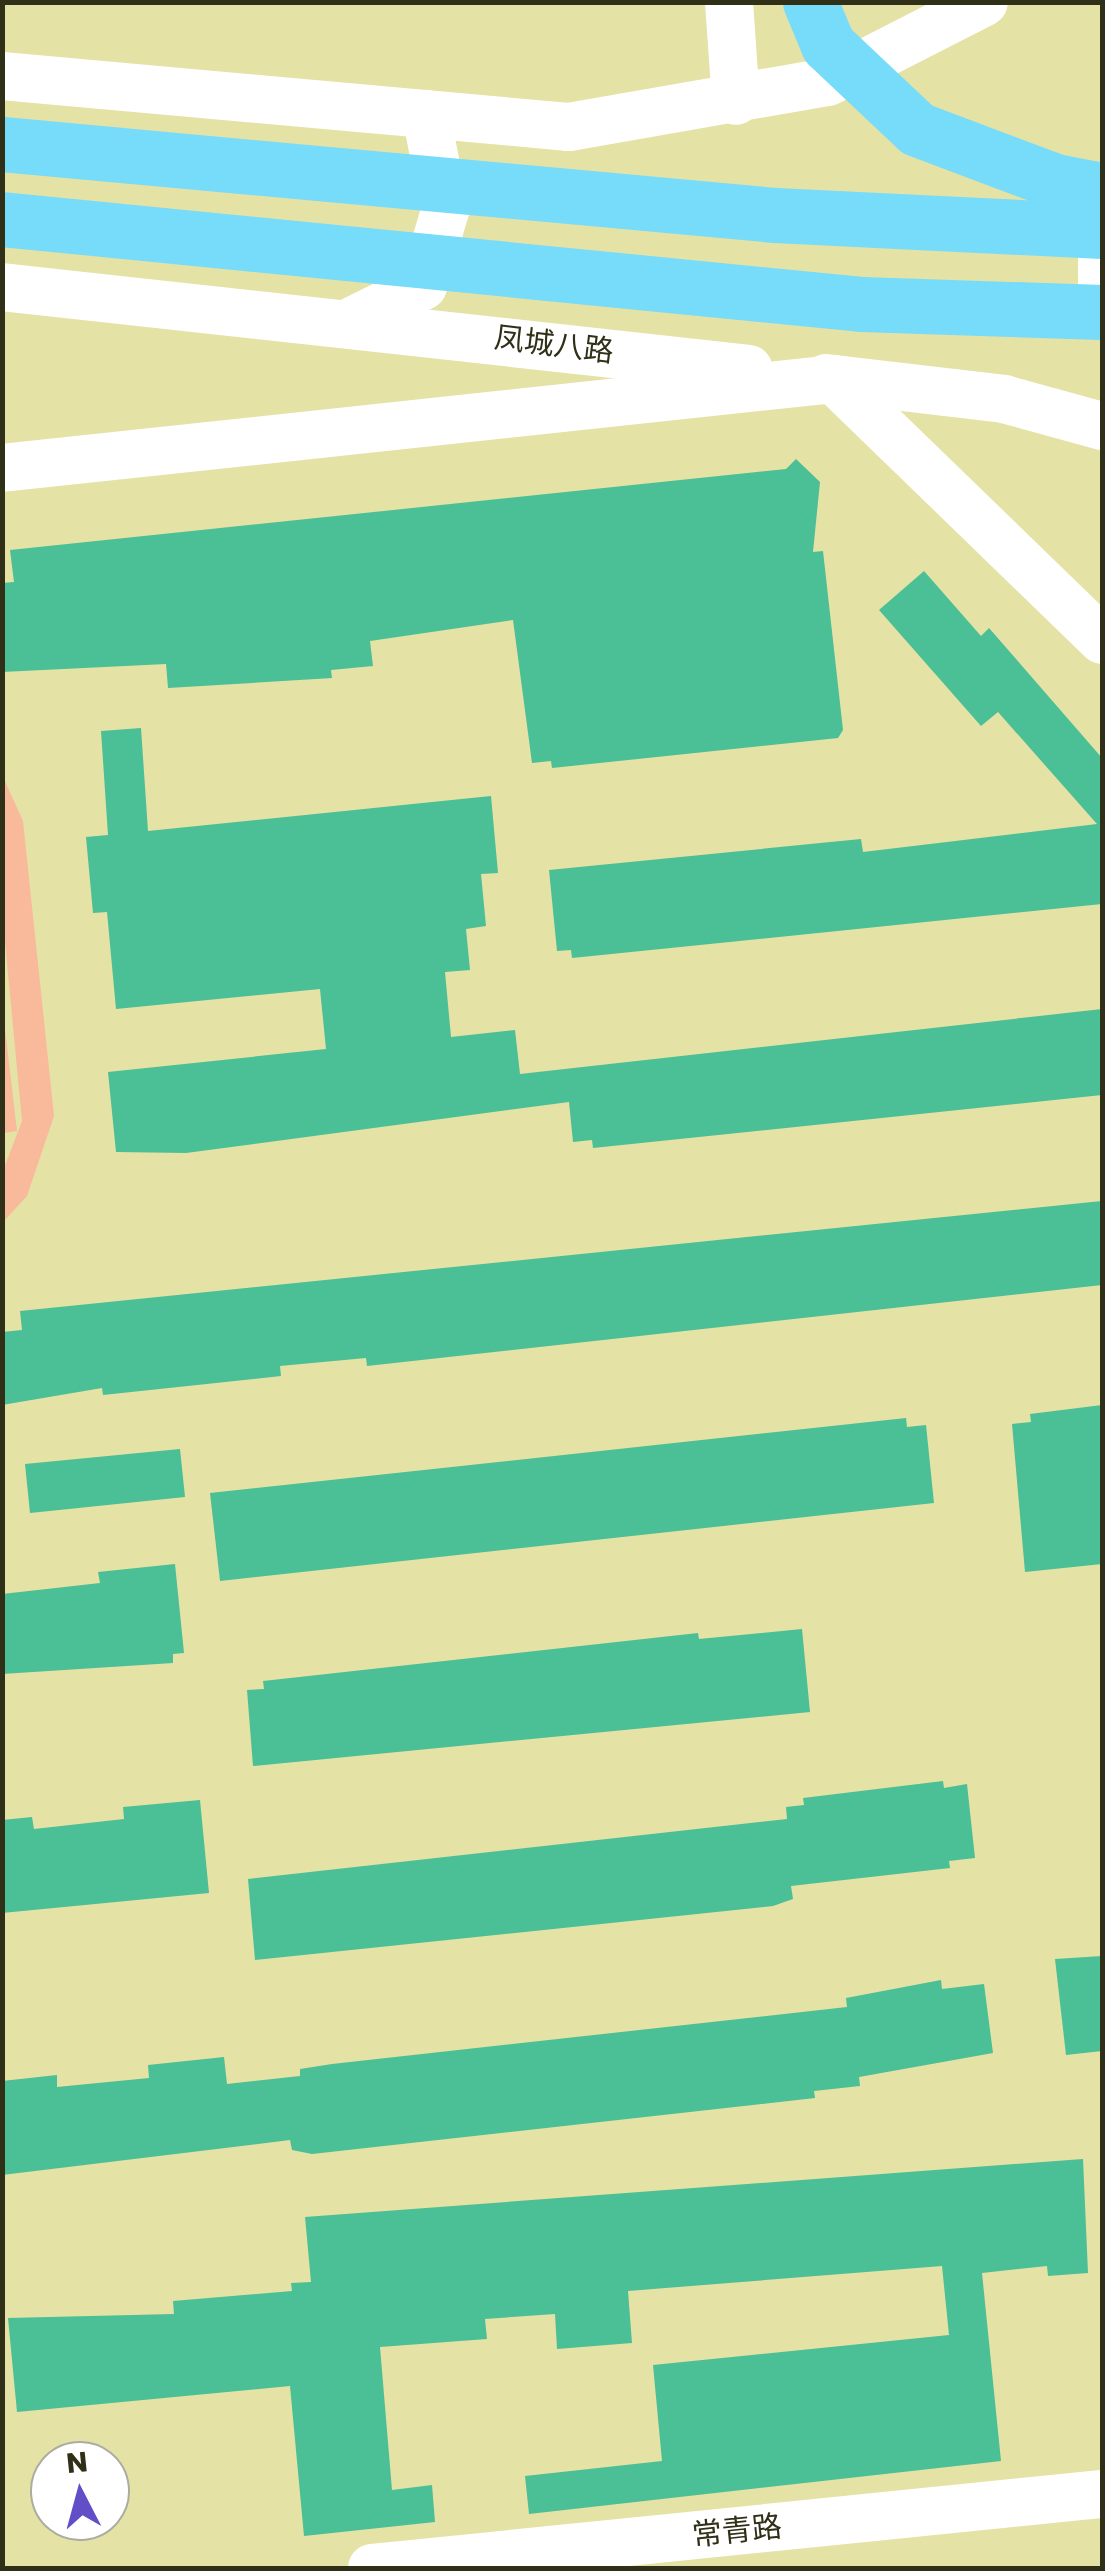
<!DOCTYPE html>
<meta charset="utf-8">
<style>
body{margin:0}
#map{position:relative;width:1105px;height:2571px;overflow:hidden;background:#e4e2a5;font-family:Poppins,"Noto Sans SC",sans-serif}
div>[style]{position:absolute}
.green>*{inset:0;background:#f9b99b}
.building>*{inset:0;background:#4bbf95}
.minor>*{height:48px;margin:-24px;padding:0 24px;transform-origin:24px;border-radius:24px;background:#fff}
.major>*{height:55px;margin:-27.5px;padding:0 27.5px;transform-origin:27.5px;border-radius:27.5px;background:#77dbfa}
span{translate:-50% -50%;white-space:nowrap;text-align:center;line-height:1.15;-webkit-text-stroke:8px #fff;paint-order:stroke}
.street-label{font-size:30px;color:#302f17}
.frame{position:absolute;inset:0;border:5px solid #302f17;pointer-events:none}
.north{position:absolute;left:30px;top:2441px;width:100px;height:100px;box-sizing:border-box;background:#fff;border:2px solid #acaca2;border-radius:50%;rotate:354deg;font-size:28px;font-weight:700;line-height:40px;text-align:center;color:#302f17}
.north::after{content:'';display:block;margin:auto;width:35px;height:45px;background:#624ec6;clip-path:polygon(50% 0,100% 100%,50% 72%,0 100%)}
</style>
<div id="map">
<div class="green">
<i style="clip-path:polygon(3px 777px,23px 821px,54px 1116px,27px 1196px,3px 1222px,3px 1171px,22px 1121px,3px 920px)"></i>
<i style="clip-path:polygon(2px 1004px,17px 1131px,3px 1133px,2px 1133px)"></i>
</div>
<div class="building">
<i style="clip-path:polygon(796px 459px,820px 482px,813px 552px,823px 551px,843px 730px,838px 738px,552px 768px,551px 761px,532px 763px,513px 620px,370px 641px,373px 666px,331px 670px,332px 678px,168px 688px,166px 664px,2px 672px,2px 583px,14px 582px,10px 550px,786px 469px)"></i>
<i style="clip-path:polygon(924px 571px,981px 636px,989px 628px,1102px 758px,1102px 904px,572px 958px,571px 950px,557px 951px,549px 870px,861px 839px,863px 852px,1097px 824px,998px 712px,981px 726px,879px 610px)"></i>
<i style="clip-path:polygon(141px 728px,148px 831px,491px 796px,498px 873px,481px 874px,486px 926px,466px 929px,470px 970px,445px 972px,451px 1037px,515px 1030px,520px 1074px,1102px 1009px,1102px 1095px,593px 1148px,592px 1140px,573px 1142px,569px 1102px,186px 1153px,116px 1152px,108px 1072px,326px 1049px,320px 989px,116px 1009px,107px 912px,93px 913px,86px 837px,108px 835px,101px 731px)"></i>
<i style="clip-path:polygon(1102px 1201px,1102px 1285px,367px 1366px,366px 1358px,280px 1366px,281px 1376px,103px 1395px,102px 1388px,2px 1405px,2px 1332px,22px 1330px,20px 1311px)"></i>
<i style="clip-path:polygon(1102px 1405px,1102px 1564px,1025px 1572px,1012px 1424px,1031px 1422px,1030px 1414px)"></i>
<i style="clip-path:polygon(906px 1418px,907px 1427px,926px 1425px,934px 1503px,220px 1581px,210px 1493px)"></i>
<i style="clip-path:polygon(180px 1449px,185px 1497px,30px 1513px,25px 1464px)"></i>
<i style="clip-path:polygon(175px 1564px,184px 1653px,173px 1654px,173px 1663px,2px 1674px,2px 1594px,100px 1583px,98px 1572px)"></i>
<i style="clip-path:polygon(802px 1629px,810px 1712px,253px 1766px,247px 1690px,264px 1689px,263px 1681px,698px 1633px,699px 1639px)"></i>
<i style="clip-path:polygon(943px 1781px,944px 1788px,967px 1784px,975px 1858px,949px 1861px,950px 1868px,791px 1886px,793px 1899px,773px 1906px,255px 1960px,248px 1879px,787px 1819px,786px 1807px,804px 1805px,803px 1798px)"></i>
<i style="clip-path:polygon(200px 1800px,209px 1893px,2px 1913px,2px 1820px,32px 1817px,34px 1829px,124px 1819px,123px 1807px)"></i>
<i style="clip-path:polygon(1102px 1956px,1102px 2051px,1066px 2055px,1055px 1959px)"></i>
<i style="clip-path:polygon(941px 1980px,942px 1989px,984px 1984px,993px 2053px,859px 2077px,860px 2086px,814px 2091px,815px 2098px,312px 2154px,292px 2150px,290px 2140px,2px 2175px,2px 2081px,57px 2075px,57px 2087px,149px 2078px,148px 2065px,224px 2057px,227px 2084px,300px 2076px,300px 2069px,332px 2064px,847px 2007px,846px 1998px)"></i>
<i style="clip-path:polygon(1083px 2159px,1088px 2273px,1048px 2276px,1047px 2266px,982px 2273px,1001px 2461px,529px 2514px,525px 2476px,662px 2461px,653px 2365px,949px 2335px,942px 2266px,628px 2291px,632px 2343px,557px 2349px,555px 2314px,485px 2319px,487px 2339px,380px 2347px,392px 2490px,432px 2485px,435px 2522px,304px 2536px,290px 2386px,17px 2412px,8px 2318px,174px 2314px,173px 2301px,292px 2291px,291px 2283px,311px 2282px,305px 2217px)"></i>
</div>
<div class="minor">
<i style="left:729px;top:2px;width:99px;rotate:86deg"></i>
<i style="left:2px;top:76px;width:569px;rotate:5.14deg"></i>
<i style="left:569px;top:127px;width:263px;rotate:-9.9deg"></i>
<i style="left:828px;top:82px;width:175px;rotate:-27.1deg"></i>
<i style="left:1102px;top:235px;width:78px;rotate:90deg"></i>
<i style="left:2px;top:287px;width:751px;rotate:6.26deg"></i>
<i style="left:354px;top:320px;width:77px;rotate:-26.2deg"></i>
<i style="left:423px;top:286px;width:78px;rotate:-73.7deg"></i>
<i style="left:445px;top:211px;width:99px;rotate:-101.1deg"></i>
<i style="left:826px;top:378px;width:179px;rotate:6.7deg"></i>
<i style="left:1004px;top:399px;width:102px;rotate:15.4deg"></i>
<i style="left:2px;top:468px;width:836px;rotate:-6.11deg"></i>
<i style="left:833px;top:379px;width:375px;rotate:44.1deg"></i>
<i style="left:372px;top:2568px;width:734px;rotate:-5.79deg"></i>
</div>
<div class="major">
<i style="left:810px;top:2px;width:47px;rotate:67.3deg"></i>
<i style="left:828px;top:45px;width:122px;rotate:43.3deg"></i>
<i style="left:917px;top:129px;width:147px;rotate:20.6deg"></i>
<i style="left:1055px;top:181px;width:48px;rotate:10.8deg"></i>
<i style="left:2px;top:144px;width:776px;rotate:5.25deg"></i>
<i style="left:775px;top:215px;width:327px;rotate:2.8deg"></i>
<i style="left:2px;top:219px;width:863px;rotate:5.65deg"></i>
<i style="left:861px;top:304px;width:241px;rotate:1.9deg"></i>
</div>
<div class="street-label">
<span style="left:554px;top:345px;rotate:7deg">凤城八路</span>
<span style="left:737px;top:2531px;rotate:-6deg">常青路</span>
</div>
<div class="frame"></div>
<div class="north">N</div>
</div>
